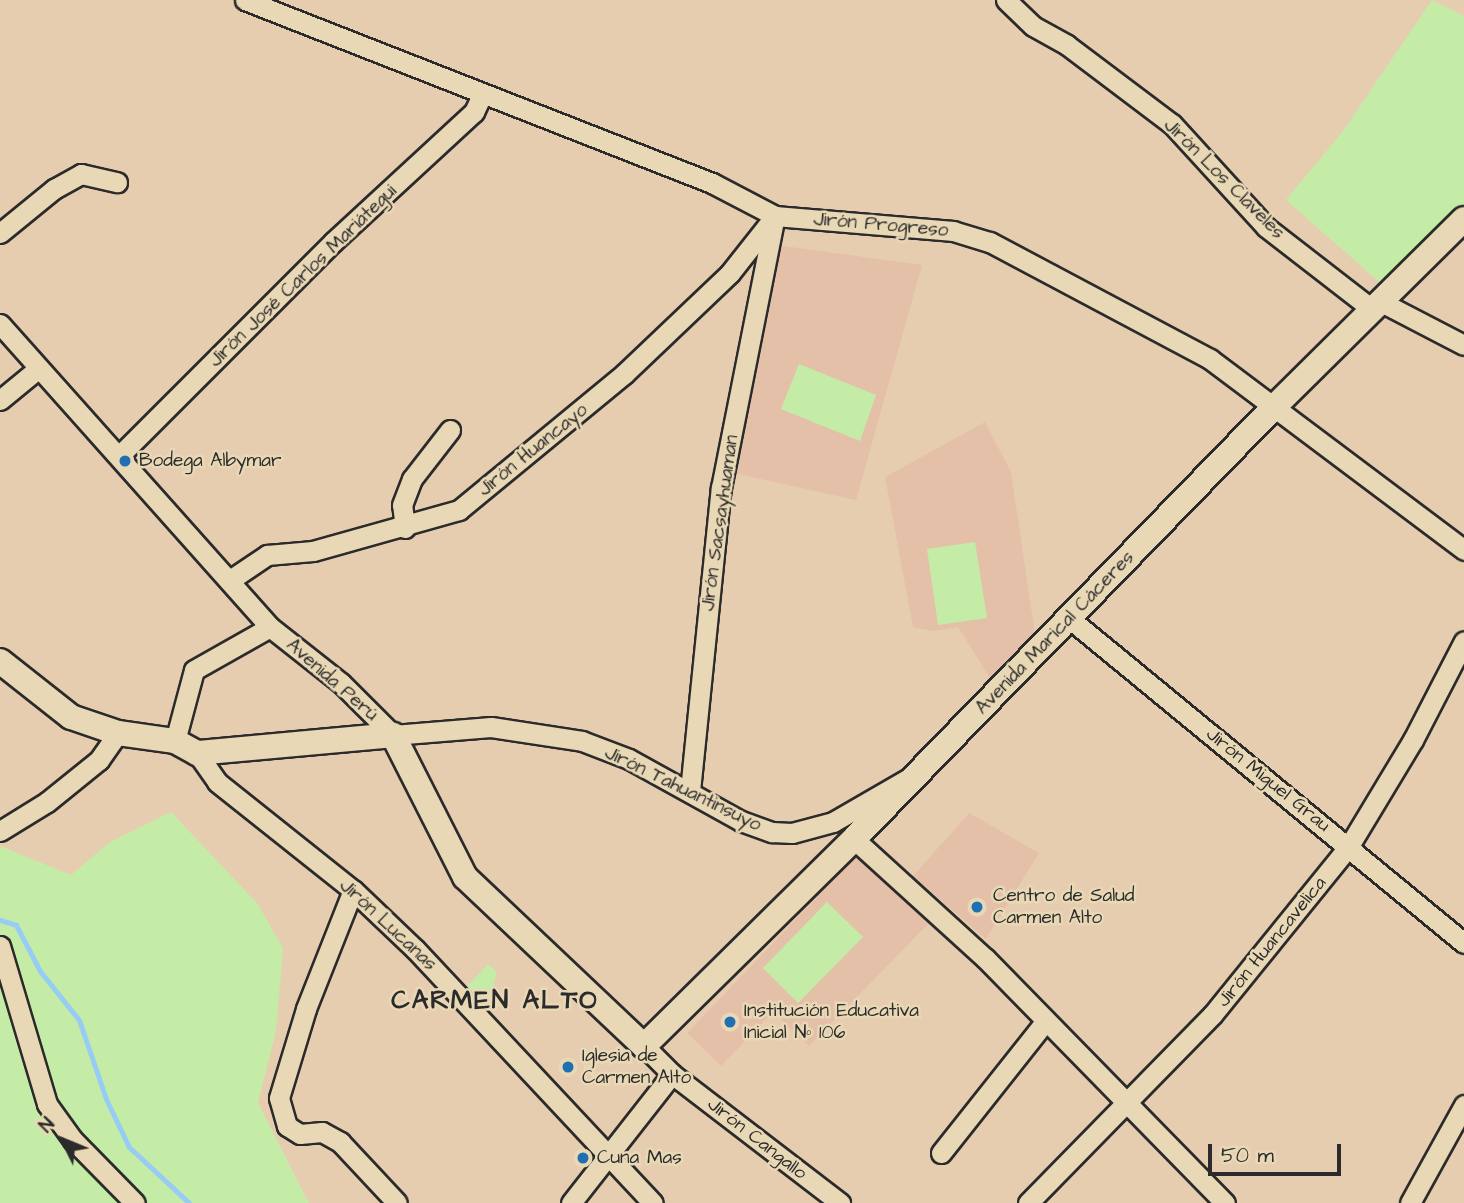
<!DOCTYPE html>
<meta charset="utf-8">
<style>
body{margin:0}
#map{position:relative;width:1464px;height:1203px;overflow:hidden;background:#e7cdb0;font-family:"Architects Daughter",sans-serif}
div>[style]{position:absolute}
.built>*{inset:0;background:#e4c0a9}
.green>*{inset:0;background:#c4eca7}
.stream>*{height:5px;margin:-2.5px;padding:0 2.5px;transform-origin:2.5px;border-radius:2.5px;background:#97ccf5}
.roads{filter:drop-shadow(2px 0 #2b2b2b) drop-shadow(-2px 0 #2b2b2b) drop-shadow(0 2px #2b2b2b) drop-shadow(0 -2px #2b2b2b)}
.minor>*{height:19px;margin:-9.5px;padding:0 9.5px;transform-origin:9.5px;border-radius:9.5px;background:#e9d8b5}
.tertiary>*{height:24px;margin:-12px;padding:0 12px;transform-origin:12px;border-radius:12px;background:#e9d8b5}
.dots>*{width:19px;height:19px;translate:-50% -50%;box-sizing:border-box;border:4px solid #e9d8b5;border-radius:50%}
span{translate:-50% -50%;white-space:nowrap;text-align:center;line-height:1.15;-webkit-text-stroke:5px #e9d8b5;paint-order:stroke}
.street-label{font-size:19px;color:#2b2b2b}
.poi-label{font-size:19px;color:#2b2b2b}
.left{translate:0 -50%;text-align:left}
.district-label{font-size:26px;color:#2b2b2b;font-weight:700;letter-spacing:2px}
.north{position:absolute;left:28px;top:1105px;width:70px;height:70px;-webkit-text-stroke:5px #e9d8b5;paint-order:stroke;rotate:313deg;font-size:19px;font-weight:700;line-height:28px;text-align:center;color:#2b2b2b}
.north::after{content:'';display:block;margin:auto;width:24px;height:32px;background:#2b2b2b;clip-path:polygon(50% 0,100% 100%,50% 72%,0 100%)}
.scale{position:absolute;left:1208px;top:1144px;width:133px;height:32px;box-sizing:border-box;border:4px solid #2b2b2b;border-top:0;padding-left:9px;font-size:21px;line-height:24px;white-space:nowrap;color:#2b2b2b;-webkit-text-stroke:5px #e9d8b5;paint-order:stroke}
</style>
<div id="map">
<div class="built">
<i style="clip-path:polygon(784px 246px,922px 265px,856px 500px,733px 473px,770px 257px)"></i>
<i style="clip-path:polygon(985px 422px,1011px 472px,1036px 641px,1009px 660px,991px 680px,958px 627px,933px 631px,913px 627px,885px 477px)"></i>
<i style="clip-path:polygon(969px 813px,1039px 853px,986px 939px,913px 876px)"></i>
<i style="clip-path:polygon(859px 853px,930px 922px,809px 1046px,773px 1012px,721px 1066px,687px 1033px)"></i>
</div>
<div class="green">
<i style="clip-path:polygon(1432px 0,1464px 16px,1464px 205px,1385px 287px,1286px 200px,1343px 131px)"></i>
<i style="clip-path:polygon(799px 364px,876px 395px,860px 441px,781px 409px)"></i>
<i style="clip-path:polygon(975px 542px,987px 618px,938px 625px,927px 549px)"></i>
<i style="clip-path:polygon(171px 812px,257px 903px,283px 948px,276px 1031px,258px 1103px,309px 1203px,0 1203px,0 846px,71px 875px,110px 842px)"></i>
<i style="clip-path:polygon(827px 902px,863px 937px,798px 1003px,763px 968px)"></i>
<i style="clip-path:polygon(488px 964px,497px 972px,494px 983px,500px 1004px,490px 1012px,464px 990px)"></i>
</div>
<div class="stream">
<i style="left:0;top:920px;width:17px;rotate:17deg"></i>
<i style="left:16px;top:925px;width:52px;rotate:62.4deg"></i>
<i style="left:40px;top:971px;width:63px;rotate:51.5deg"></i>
<i style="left:79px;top:1020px;width:83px;rotate:71.1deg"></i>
<i style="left:106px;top:1099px;width:53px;rotate:64.4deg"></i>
<i style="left:129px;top:1147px;width:82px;rotate:43deg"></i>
</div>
<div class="roads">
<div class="minor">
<i style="left:245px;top:0;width:502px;rotate:21.4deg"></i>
<i style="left:712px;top:183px;width:71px;rotate:27.6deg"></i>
<i style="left:775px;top:216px;width:179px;rotate:4.8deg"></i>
<i style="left:953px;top:231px;width:39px;rotate:17deg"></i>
<i style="left:990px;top:242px;width:249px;rotate:28deg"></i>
<i style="left:1210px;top:359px;width:318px;rotate:36.9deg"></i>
<i style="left:1006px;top:0;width:37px;rotate:44deg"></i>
<i style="left:1033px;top:26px;width:39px;rotate:29deg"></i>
<i style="left:1067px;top:45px;width:131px;rotate:37deg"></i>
<i style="left:1172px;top:124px;width:139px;rotate:47.6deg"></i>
<i style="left:1266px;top:227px;width:135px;rotate:37.8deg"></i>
<i style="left:0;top:233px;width:70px;rotate:-39.2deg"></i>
<i style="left:54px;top:189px;width:31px;rotate:-29deg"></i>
<i style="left:81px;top:174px;width:37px;rotate:13deg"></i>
<i style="left:1383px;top:303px;width:91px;rotate:27.4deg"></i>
<i style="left:0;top:324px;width:406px;rotate:48.3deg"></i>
<i style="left:270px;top:627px;width:90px;rotate:38.3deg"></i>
<i style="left:341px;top:683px;width:74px;rotate:45deg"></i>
<i style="left:393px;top:735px;width:98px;rotate:-4.7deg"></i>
<i style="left:491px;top:727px;width:92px;rotate:8.7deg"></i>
<i style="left:582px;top:741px;width:50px;rotate:21deg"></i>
<i style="left:629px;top:759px;width:128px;rotate:29deg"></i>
<i style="left:741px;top:821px;width:33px;rotate:20deg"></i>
<i style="left:772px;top:832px;width:20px;rotate:3deg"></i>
<i style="left:792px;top:833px;width:42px;rotate:-15deg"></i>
<i style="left:833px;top:822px;width:88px;rotate:-30.1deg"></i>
<i style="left:0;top:400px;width:50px;rotate:-39.4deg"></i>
<i style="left:121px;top:454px;width:300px;rotate:-45deg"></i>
<i style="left:333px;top:242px;width:192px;rotate:-42.7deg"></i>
<i style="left:474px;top:112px;width:19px;rotate:-65deg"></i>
<i style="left:405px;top:528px;width:23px;rotate:-97deg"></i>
<i style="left:402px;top:505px;width:28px;rotate:-69deg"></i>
<i style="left:412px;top:479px;width:62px;rotate:-52.2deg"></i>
<i style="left:230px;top:580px;width:45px;rotate:-34deg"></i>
<i style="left:267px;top:555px;width:46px;rotate:-5deg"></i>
<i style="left:313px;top:551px;width:152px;rotate:-15.7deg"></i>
<i style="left:459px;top:510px;width:214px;rotate:-39.5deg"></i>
<i style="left:624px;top:374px;width:146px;rotate:-43.6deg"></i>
<i style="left:730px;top:273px;width:73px;rotate:-51.7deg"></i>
<i style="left:1070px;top:619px;width:510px;rotate:39.43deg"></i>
<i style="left:175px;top:741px;width:73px;rotate:-75deg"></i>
<i style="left:194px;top:670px;width:87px;rotate:-29.5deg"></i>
<i style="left:197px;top:753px;width:35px;rotate:55deg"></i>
<i style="left:217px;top:782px;width:174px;rotate:38.5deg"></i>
<i style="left:353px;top:890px;width:86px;rotate:43.6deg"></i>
<i style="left:415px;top:949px;width:348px;rotate:46.9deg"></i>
<i style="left:690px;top:791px;width:305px;rotate:-84.2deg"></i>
<i style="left:721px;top:488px;width:272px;rotate:-78.8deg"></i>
<i style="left:0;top:831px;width:55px;rotate:-31.7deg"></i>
<i style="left:47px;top:802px;width:67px;rotate:-38.9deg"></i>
<i style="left:99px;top:760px;width:33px;rotate:-55deg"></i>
<i style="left:854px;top:839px;width:177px;rotate:42.3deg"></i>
<i style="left:985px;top:958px;width:343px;rotate:45.6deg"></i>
<i style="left:353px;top:890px;width:128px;rotate:111.6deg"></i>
<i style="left:306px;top:1009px;width:93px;rotate:106.9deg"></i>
<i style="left:279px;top:1098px;width:29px;rotate:74deg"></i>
<i style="left:287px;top:1126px;width:15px;rotate:32deg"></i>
<i style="left:300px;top:1134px;width:22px;rotate:-5deg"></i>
<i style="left:322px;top:1132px;width:21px;rotate:29deg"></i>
<i style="left:340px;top:1142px;width:83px;rotate:46.9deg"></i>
<i style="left:0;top:946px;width:165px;rotate:73.4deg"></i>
<i style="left:47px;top:1104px;width:44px;rotate:54.2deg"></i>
<i style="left:73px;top:1140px;width:88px;rotate:45.5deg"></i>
<i style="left:644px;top:1046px;width:40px;rotate:45deg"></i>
<i style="left:672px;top:1074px;width:212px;rotate:37.5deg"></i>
<i style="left:941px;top:1153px;width:167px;rotate:-51.6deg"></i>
<i style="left:571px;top:1203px;width:164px;rotate:-51.9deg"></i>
<i style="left:1028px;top:1203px;width:264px;rotate:-45.6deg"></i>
<i style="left:1213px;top:1014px;width:216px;rotate:-51deg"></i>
<i style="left:1349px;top:846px;width:124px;rotate:-58.9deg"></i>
<i style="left:1413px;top:740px;width:111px;rotate:-62.7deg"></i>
<i style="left:1410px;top:1203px;width:112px;rotate:-61.1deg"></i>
</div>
<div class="tertiary">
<i style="left:0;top:661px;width:90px;rotate:38.3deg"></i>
<i style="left:71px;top:717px;width:50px;rotate:18.8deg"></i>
<i style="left:118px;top:733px;width:58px;rotate:8deg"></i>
<i style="left:175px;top:741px;width:25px;rotate:29deg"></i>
<i style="left:197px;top:753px;width:197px;rotate:-5.2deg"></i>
<i style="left:393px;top:735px;width:159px;rotate:63.1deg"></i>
<i style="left:465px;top:877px;width:246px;rotate:43.4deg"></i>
<i style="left:644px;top:1046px;width:295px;rotate:-44.6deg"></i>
<i style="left:854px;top:839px;width:603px;rotate:-45.81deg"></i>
<i style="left:1274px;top:407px;width:267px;rotate:-44.7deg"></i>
</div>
</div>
<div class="dots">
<i style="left:125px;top:461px;background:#1f6fb2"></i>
<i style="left:977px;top:907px;background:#1f6fb2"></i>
<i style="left:730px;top:1022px;background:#1f6fb2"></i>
<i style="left:568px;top:1067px;background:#1f6fb2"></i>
<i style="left:583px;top:1158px;background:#1f6fb2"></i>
</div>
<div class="street-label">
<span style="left:1224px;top:179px;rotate:45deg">Jirón Los Claveles</span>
<span style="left:881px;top:225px;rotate:5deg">Jirón Progreso</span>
<span style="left:303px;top:276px;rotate:-44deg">Jirón José Carlos Mariátegui</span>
<span style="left:533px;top:450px;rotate:-39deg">Jirón Huancayo</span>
<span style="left:720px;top:523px;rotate:-82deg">Jirón Sacsayhuaman</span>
<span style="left:1055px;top:633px;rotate:-46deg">Avenida Marical Cáceres</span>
<span style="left:332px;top:680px;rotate:41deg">Avenida Perú</span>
<span style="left:1268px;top:780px;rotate:39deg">Jirón Miguel Grau</span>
<span style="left:683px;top:789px;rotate:26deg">Jirón Tahuantinsuyo</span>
<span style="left:388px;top:925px;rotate:43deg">Jirón Lucanas</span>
<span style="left:1272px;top:942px;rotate:-51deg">Jirón Huancavelica</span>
<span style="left:757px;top:1139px;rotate:38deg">Jirón Cangallo</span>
</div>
<div class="poi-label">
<span class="left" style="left:139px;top:461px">Bodega Albymar</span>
<span class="left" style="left:993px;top:907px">Centro de Salud<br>Carmen Alto</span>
<span class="left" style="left:744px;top:1022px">Institución Educativa<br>Inicial Nº 106</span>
<span class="left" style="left:582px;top:1067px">Iglesia de<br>Carmen Alto</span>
<span class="left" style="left:597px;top:1158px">Cuna Mas</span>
</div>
<div class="district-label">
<span style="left:495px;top:1001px">CARMEN ALTO</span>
</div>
<div class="north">N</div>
<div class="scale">50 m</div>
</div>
